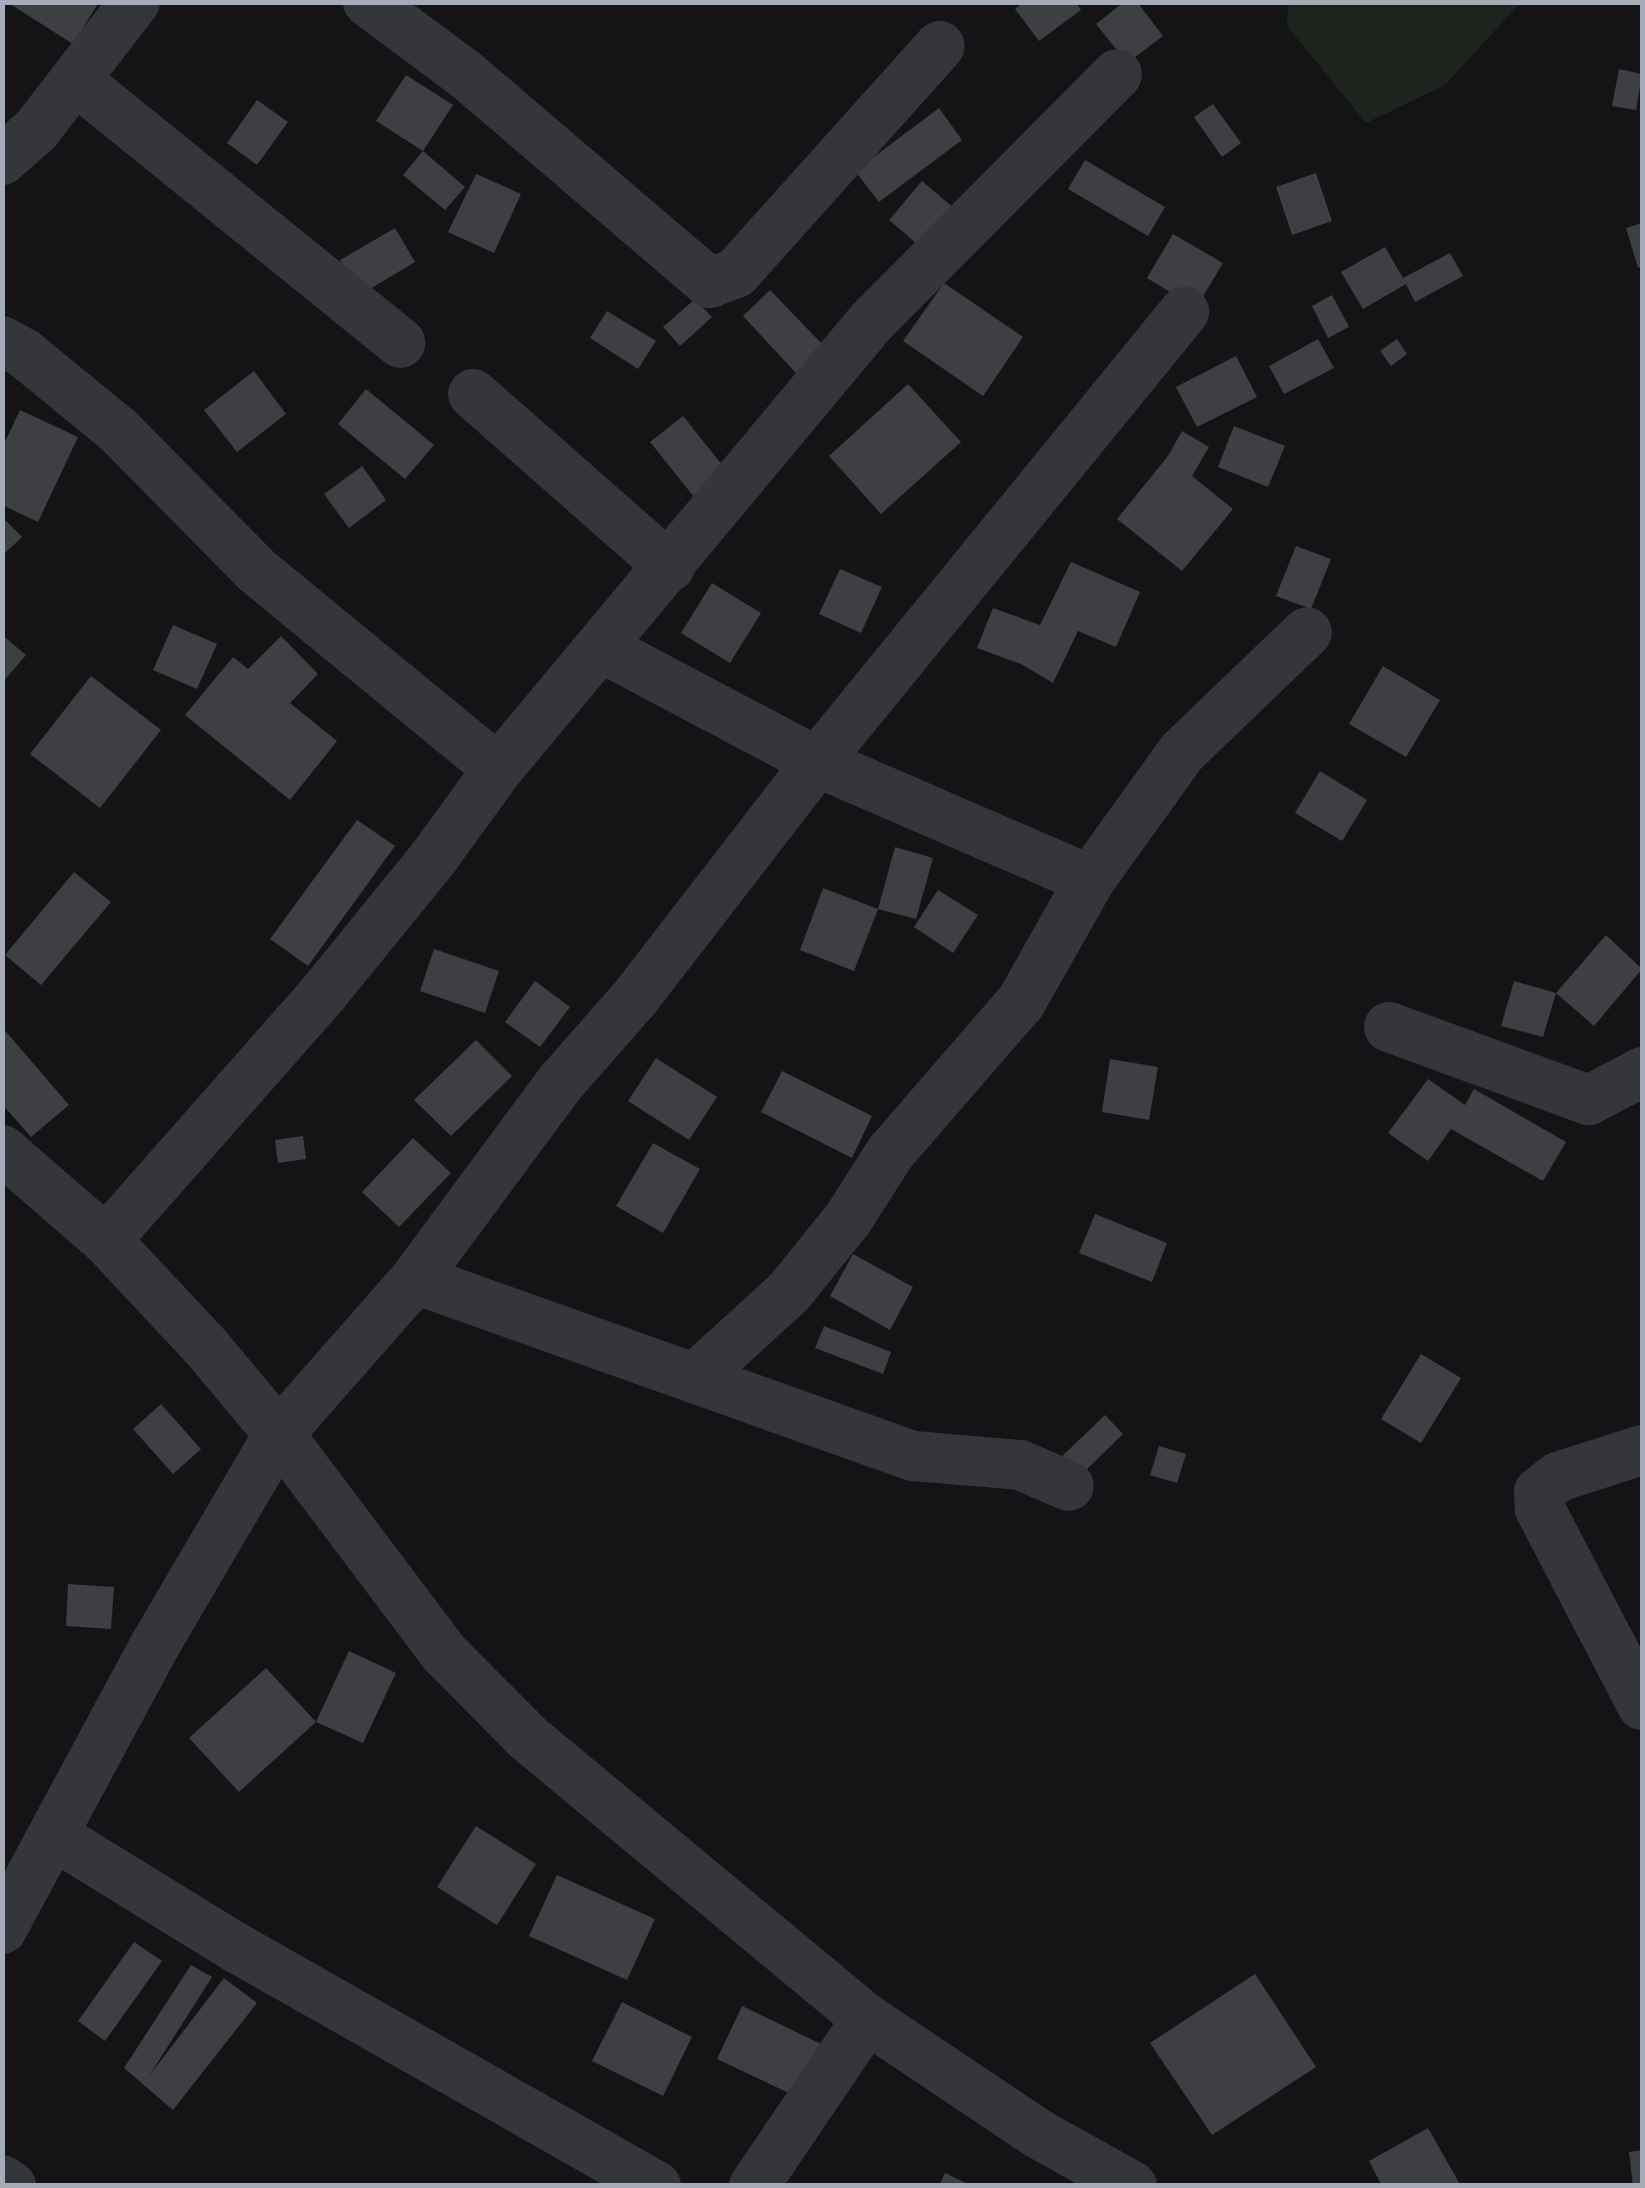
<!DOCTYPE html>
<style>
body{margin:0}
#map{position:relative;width:1645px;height:2188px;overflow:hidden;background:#141416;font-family:"Noto Sans",sans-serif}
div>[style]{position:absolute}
.green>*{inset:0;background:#1c241d}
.building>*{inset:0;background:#3e3f43}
.minor>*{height:50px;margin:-25px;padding:0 25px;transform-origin:25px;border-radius:25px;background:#35363c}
span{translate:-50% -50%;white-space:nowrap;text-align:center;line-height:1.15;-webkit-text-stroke:9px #0f0f11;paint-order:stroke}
.frame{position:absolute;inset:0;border:5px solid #a5abb7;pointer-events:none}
</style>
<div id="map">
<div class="green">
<i style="clip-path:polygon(1288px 3px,1288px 2px,1520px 3px,1445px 85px,1366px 123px,1287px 26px)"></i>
</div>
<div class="building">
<i style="clip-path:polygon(7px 2px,99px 2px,73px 44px)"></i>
<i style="clip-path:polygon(1023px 2px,1075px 2px,1081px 10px,1039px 41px,1015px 9px)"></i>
<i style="clip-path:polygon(1124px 2px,1137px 2px,1163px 36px,1127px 63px,1096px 24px)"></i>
<i style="clip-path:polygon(1619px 69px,1642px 74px,1636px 110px,1612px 106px)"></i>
<i style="clip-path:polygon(406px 75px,453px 105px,423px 151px,465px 187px,445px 210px,403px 175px,423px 151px,376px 121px)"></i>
<i style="clip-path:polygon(257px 100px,288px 122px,257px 165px,227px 143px)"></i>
<i style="clip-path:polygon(1213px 104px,1241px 143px,1222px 157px,1194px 117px)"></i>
<i style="clip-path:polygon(939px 108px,962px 140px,879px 202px,855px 171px)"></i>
<i style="clip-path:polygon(1085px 160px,1165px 207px,1148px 236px,1068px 189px)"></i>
<i style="clip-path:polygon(1316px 173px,1332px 221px,1292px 235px,1276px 187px)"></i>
<i style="clip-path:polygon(476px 174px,521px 194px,494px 253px,448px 232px)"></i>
<i style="clip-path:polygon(922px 181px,962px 215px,929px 254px,889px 220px)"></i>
<i style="clip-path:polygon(1642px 223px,1642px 267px,1638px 268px,1626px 228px)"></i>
<i style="clip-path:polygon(395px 228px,415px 262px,360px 295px,340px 260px)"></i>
<i style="clip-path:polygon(1173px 234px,1223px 263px,1196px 308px,1147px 278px)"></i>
<i style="clip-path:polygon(1385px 247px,1403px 278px,1450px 253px,1463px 276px,1415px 302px,1406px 284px,1363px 309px,1341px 272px)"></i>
<i style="clip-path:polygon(944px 283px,1023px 337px,983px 396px,903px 341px)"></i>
<i style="clip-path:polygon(770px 290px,824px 346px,796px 373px,743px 316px)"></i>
<i style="clip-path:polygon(1332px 295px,1349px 327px,1328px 338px,1312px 306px)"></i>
<i style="clip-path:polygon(695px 299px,712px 317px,680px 346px,663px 327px)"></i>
<i style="clip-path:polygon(607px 311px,656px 341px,638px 369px,590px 338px)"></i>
<i style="clip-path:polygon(1318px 339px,1334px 368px,1284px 394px,1269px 366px)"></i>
<i style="clip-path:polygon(1397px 339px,1407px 354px,1391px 366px,1380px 351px)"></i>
<i style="clip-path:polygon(1236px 356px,1257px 397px,1197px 427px,1176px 387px)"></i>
<i style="clip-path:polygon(254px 371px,286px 414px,237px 452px,204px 410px)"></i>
<i style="clip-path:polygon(908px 384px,961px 442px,881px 514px,829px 456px)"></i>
<i style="clip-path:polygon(366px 389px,434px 445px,405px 479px,338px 424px)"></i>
<i style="clip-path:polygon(20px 410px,78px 437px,38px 522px,2px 505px,2px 448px)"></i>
<i style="clip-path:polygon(683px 416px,731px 476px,698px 502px,650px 442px)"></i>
<i style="clip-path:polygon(1234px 426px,1285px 446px,1268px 487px,1218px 467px)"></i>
<i style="clip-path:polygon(1182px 431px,1209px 447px,1192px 476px,1233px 509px,1182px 571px,1117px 519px,1168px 456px)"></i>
<i style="clip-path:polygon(362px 466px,386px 500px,349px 528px,324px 494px)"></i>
<i style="clip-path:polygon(2px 517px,22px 537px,2px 556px)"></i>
<i style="clip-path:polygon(1296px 546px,1331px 559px,1311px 609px,1276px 596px)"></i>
<i style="clip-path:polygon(1071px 562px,1140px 592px,1116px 647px,1078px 631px,1053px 683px,1021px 664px,977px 648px,993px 608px,1040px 625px)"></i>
<i style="clip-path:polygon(840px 569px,882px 587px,861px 633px,819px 614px)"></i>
<i style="clip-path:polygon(712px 583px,761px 613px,730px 663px,681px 633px)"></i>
<i style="clip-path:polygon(173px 625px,217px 644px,197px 689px,153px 670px)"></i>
<i style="clip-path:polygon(2px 635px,26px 655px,2px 683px)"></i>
<i style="clip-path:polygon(281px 636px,318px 674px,290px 703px,337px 741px,290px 800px,185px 715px,233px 657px,248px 669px)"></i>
<i style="clip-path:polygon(1383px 666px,1440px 700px,1406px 757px,1349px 724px)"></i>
<i style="clip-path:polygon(91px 676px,161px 730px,100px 808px,30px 754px)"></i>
<i style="clip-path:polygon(1320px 771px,1367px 800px,1342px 841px,1295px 813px)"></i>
<i style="clip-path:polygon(357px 820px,395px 846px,308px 966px,270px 939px)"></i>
<i style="clip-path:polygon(895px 847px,933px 858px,916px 919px,878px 909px)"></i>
<i style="clip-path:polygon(74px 872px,111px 902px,41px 985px,5px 955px)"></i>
<i style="clip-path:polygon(823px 888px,878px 909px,854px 971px,800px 950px)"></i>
<i style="clip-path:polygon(938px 890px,978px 915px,953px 953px,914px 927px)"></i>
<i style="clip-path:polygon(1606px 935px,1642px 969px,1594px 1026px,1556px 993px,1543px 1037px,1501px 1026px,1514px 981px,1556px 993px)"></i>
<i style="clip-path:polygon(434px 949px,499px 971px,485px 1013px,420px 991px)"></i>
<i style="clip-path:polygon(535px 981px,570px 1007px,540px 1047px,505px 1022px)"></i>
<i style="clip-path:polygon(2px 1027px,69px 1105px,31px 1137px,2px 1104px)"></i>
<i style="clip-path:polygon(476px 1040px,512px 1076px,451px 1136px,414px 1100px)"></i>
<i style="clip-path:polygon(656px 1058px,717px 1097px,689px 1140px,628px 1101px)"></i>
<i style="clip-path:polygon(1110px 1059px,1158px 1067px,1149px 1120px,1102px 1112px)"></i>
<i style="clip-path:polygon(782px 1071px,872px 1116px,852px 1158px,761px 1112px)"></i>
<i style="clip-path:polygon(1428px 1079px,1465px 1105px,1474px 1089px,1566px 1142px,1543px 1181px,1451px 1129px,1428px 1161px,1388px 1133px)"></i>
<i style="clip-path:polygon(303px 1136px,306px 1159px,278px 1163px,275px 1140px)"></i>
<i style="clip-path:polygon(413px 1138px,451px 1173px,399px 1227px,362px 1192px)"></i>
<i style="clip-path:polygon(653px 1143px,700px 1169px,663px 1233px,616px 1206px)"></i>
<i style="clip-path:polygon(1095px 1214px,1167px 1243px,1152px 1282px,1079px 1253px)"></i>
<i style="clip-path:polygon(853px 1254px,913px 1287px,890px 1330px,830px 1296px)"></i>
<i style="clip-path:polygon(824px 1326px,891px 1352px,883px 1374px,815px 1348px)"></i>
<i style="clip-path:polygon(1421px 1354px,1461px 1378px,1421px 1443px,1381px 1419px)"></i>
<i style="clip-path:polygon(161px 1404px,201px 1449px,173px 1474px,133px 1429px)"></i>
<i style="clip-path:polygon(1105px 1415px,1123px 1434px,1074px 1482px,1056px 1462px)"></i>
<i style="clip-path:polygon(1159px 1446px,1186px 1454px,1177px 1483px,1150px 1475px)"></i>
<i style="clip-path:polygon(68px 1584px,114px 1587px,111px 1629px,66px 1626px)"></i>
<i style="clip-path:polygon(349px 1651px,396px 1673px,363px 1743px,316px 1722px)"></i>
<i style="clip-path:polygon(266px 1668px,316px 1722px,239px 1792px,189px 1738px)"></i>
<i style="clip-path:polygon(476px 1826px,536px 1864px,497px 1925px,437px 1887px)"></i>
<i style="clip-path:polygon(557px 1875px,655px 1919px,627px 1980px,529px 1936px)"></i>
<i style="clip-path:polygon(134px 1942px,162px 1961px,105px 2041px,78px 2021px)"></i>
<i style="clip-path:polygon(191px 1965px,212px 1977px,149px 2076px,224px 1978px,257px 2003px,173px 2110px,124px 2068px)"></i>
<i style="clip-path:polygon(1255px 1974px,1316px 2067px,1212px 2135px,1150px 2043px)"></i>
<i style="clip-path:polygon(622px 2002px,692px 2037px,663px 2096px,592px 2061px)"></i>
<i style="clip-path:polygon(742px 2006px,821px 2044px,795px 2096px,717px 2059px)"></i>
<i style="clip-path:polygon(1428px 2128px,1461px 2186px,1382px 2186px,1369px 2161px)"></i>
<i style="clip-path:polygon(1642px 2150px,1642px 2186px,1633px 2186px,1629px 2152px)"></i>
<i style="clip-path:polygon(945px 2173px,972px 2186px,939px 2186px)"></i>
</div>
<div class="minor">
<i style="left:368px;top:2px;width:121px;rotate:36.6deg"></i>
<i style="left:465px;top:74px;width:322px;rotate:40.5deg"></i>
<i style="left:710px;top:283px;width:28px;rotate:-21deg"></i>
<i style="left:736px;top:273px;width:305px;rotate:-48.1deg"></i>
<i style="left:77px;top:81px;width:416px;rotate:39deg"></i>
<i style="left:2px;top:160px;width:45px;rotate:-41.4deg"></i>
<i style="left:36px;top:130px;width:162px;rotate:-52.3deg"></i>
<i style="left:2px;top:341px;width:26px;rotate:29deg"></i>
<i style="left:25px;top:354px;width:120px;rotate:39.3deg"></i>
<i style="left:118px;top:430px;width:197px;rotate:45.4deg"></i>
<i style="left:256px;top:570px;width:313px;rotate:39.4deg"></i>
<i style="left:473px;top:394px;width:262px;rotate:41.3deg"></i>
<i style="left:602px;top:648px;width:243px;rotate:27.9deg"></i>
<i style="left:817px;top:762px;width:297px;rotate:23.4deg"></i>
<i style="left:1389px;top:1027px;width:213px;rotate:20.1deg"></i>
<i style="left:1589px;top:1100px;width:60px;rotate:-27.8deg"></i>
<i style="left:2px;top:1150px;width:138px;rotate:40.9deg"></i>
<i style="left:106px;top:1240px;width:148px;rotate:46.9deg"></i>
<i style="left:207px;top:1348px;width:112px;rotate:50.1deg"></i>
<i style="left:279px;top:1434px;width:276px;rotate:53deg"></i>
<i style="left:445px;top:1654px;width:117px;rotate:45.3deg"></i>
<i style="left:527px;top:1737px;width:442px;rotate:39.7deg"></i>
<i style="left:867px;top:2019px;width:205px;rotate:33.8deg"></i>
<i style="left:1037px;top:2133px;width:109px;rotate:29.2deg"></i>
<i style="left:106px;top:1240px;width:327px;rotate:-48.6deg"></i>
<i style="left:322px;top:995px;width:178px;rotate:-50.9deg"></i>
<i style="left:434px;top:857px;width:109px;rotate:-54deg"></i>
<i style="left:498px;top:769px;width:582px;rotate:-50.16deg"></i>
<i style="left:871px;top:322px;width:349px;rotate:-45.2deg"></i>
<i style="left:415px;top:1279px;width:529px;rotate:19.57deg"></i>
<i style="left:913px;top:1456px;width:107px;rotate:4.8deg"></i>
<i style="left:1020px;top:1465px;width:53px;rotate:23.2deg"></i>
<i style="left:697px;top:1376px;width:125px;rotate:-42.4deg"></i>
<i style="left:789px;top:1292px;width:94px;rotate:-51.1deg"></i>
<i style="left:848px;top:1219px;width:78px;rotate:-57.5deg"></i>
<i style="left:890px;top:1153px;width:200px;rotate:-49.1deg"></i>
<i style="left:1021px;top:1002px;width:140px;rotate:-60.5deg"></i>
<i style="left:1090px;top:880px;width:158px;rotate:-54.3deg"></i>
<i style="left:1182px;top:752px;width:173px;rotate:-43.8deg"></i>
<i style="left:1642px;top:1450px;width:88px;rotate:162.2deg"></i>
<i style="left:1558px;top:1477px;width:24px;rotate:142deg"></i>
<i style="left:1539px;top:1492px;width:17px;rotate:87deg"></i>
<i style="left:1540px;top:1509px;width:221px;rotate:62.5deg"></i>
<i style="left:53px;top:1835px;width:216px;rotate:31.6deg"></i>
<i style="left:237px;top:1948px;width:482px;rotate:29.6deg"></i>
<i style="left:2px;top:1929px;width:323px;rotate:-61.7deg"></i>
<i style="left:155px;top:1645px;width:245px;rotate:-59.6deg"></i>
<i style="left:279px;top:1434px;width:206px;rotate:-48.7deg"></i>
<i style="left:415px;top:1279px;width:245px;rotate:-53.5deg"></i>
<i style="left:561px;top:1082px;width:111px;rotate:-48.7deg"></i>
<i style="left:634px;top:999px;width:299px;rotate:-52.3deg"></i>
<i style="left:817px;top:762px;width:581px;rotate:-50.8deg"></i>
<i style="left:2px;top:2180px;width:11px;rotate:34deg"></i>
<i style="left:754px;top:2186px;width:202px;rotate:-55.9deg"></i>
</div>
<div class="frame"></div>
</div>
